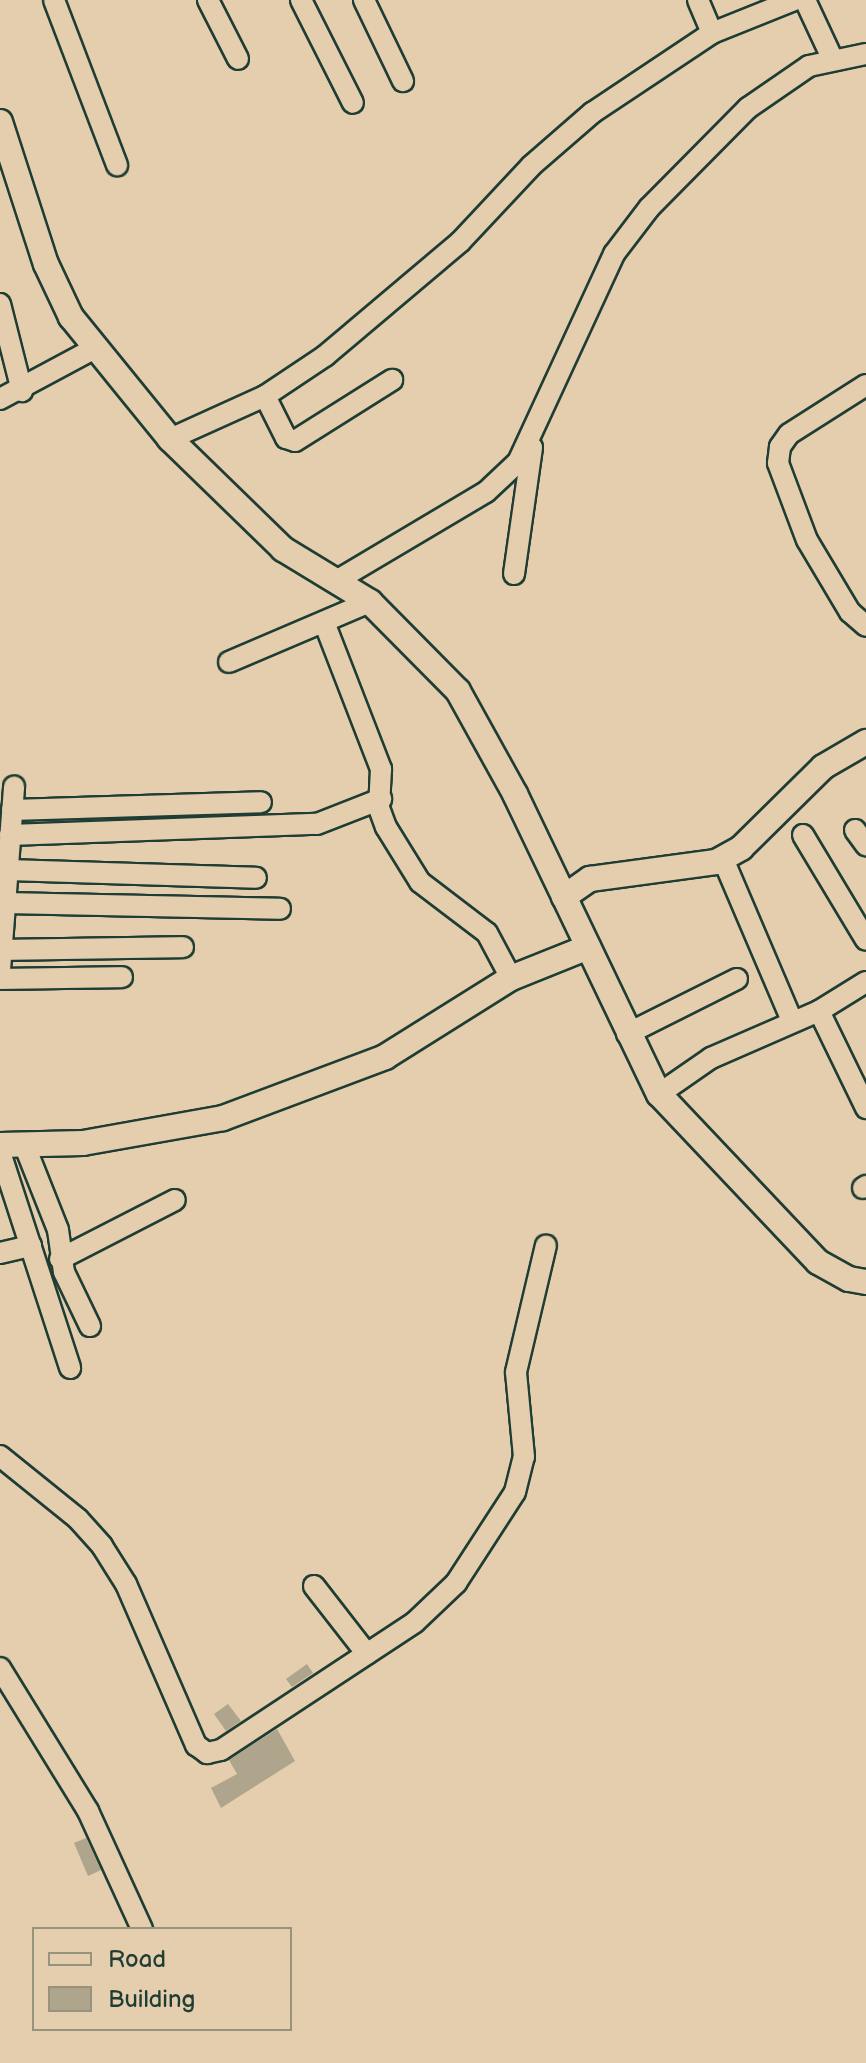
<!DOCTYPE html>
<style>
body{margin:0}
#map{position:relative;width:866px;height:2063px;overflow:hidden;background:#e5ceae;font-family:"Balsamiq Sans",sans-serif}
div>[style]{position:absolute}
.building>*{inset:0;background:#aea58c}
.roads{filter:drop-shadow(2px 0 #1f3d34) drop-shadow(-2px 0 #1f3d34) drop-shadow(0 2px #1f3d34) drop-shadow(0 -2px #1f3d34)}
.minor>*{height:20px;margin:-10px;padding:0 10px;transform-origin:10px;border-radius:10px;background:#e5ceae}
.tertiary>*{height:24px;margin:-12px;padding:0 12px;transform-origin:12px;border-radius:12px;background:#e5ceae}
span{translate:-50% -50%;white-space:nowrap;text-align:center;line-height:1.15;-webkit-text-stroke:6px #e5ceae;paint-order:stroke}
.legend{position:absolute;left:32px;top:1927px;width:260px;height:104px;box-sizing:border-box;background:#e5ceae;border:2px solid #96947d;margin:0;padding:10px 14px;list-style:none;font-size:24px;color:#1f3d34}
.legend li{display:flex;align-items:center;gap:16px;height:40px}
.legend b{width:40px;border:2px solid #96947d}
</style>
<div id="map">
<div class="building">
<i style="clip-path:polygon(307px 1664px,313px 1673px,292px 1687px,286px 1679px)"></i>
<i style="clip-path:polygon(228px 1704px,241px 1721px,226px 1731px,214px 1714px)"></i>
<i style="clip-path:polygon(277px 1729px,295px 1761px,221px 1808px,211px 1788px,237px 1774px,229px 1760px)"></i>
<i style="clip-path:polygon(86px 1838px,101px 1870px,88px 1876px,74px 1843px)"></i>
</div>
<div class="roads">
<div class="minor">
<i style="left:54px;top:0;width:177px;rotate:69.1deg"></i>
<i style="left:208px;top:0;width:66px;rotate:63deg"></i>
<i style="left:301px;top:0;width:115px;rotate:63.2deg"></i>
<i style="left:364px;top:0;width:90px;rotate:64.3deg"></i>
<i style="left:698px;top:0;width:36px;rotate:67deg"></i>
<i style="left:805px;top:0;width:64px;rotate:65deg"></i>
<i style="left:0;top:304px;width:90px;rotate:75.8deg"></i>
<i style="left:866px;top:385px;width:91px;rotate:147.5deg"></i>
<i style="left:789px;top:434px;width:16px;rotate:125deg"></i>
<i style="left:780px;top:447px;width:16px;rotate:97deg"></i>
<i style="left:778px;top:463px;width:82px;rotate:69.4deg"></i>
<i style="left:807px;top:540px;width:84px;rotate:59.2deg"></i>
<i style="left:850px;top:612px;width:21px;rotate:41deg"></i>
<i style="left:265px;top:396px;width:47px;rotate:63.4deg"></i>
<i style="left:286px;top:438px;width:9px;rotate:18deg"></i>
<i style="left:295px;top:441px;width:115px;rotate:-32.2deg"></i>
<i style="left:0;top:399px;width:108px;rotate:-28.2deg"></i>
<i style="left:170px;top:439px;width:104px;rotate:-24.4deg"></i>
<i style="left:265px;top:396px;width:72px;rotate:-33.7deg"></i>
<i style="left:325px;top:356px;width:177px;rotate:-40.2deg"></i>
<i style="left:460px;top:242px;width:104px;rotate:-46.9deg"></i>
<i style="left:531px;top:166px;width:81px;rotate:-41deg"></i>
<i style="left:592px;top:113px;width:144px;rotate:-33.7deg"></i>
<i style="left:712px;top:33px;width:88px;rotate:-21.9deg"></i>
<i style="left:514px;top:574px;width:128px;rotate:-81.9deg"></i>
<i style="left:336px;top:581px;width:174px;rotate:-30.7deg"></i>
<i style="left:486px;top:492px;width:44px;rotate:-43.2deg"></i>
<i style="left:518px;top:462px;width:229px;rotate:-65.2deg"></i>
<i style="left:614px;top:254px;width:58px;rotate:-52.7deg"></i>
<i style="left:649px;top:208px;width:141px;rotate:-45.3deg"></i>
<i style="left:748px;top:108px;width:74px;rotate:-34.5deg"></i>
<i style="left:809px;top:66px;width:58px;rotate:-11.9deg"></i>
<i style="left:324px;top:622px;width:158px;rotate:68.8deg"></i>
<i style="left:381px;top:769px;width:39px;rotate:93deg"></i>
<i style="left:379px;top:808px;width:20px;rotate:70deg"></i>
<i style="left:386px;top:827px;width:65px;rotate:58.3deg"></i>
<i style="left:420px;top:882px;width:84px;rotate:37.3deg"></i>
<i style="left:487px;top:933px;width:51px;rotate:61.9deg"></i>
<i style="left:229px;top:662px;width:153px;rotate:-23.1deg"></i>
<i style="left:12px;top:810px;width:249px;rotate:-1.8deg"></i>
<i style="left:855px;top:830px;width:19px;rotate:54deg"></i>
<i style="left:10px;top:835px;width:307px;rotate:-2.1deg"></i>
<i style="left:317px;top:824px;width:69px;rotate:-21.3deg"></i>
<i style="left:803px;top:835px;width:122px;rotate:59deg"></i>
<i style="left:723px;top:859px;width:176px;rotate:66.9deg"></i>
<i style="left:8px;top:870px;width:248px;rotate:1.8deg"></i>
<i style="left:5px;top:903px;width:275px;rotate:1.2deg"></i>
<i style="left:1px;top:950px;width:182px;rotate:-0.9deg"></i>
<i style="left:0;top:970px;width:184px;rotate:-85.6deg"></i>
<i style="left:0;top:979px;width:122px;rotate:-0.9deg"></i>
<i style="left:819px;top:1011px;width:108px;rotate:64.1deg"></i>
<i style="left:627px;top:1034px;width:123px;rotate:-26.6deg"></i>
<i style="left:659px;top:1094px;width:63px;rotate:-34.7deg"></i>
<i style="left:711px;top:1058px;width:118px;rotate:-23.5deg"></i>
<i style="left:819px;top:1011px;width:55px;rotate:-31.7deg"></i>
<i style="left:24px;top:1144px;width:92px;rotate:68.4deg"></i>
<i style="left:58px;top:1230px;width:42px;rotate:81.9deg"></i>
<i style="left:64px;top:1272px;width:60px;rotate:64.3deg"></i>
<i style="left:0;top:1152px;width:227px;rotate:72deg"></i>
<i style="left:863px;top:1188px;width:4px;rotate:-34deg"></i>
<i style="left:0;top:1253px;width:32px;rotate:-13deg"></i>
<i style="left:60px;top:1259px;width:129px;rotate:-27.2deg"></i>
<i style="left:0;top:1456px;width:100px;rotate:38.9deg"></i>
<i style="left:78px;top:1519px;width:36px;rotate:48deg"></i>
<i style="left:102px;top:1546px;width:45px;rotate:57.7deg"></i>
<i style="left:126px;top:1584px;width:176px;rotate:66.5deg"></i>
<i style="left:196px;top:1745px;width:14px;rotate:36deg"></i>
<i style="left:207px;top:1753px;width:14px;rotate:-12deg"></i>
<i style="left:221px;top:1750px;width:232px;rotate:-33.4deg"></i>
<i style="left:415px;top:1622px;width:57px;rotate:-43.6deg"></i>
<i style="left:456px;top:1583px;width:108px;rotate:-57deg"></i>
<i style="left:515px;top:1492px;width:36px;rotate:-76deg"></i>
<i style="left:524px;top:1457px;width:85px;rotate:-95.4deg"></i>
<i style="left:516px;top:1372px;width:130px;rotate:-76.7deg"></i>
<i style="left:314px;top:1586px;width:86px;rotate:52.1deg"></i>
<i style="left:0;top:1668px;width:168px;rotate:58.4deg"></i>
<i style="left:88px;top:1811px;width:130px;rotate:65.4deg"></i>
</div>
<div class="tertiary">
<i style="left:0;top:122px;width:149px;rotate:72.1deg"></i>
<i style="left:46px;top:264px;width:59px;rotate:64.7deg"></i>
<i style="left:71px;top:317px;width:157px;rotate:50.9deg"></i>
<i style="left:170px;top:439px;width:158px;rotate:44.2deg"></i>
<i style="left:283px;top:549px;width:102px;rotate:31.3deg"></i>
<i style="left:370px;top:602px;width:125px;rotate:45.3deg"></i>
<i style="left:458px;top:691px;width:118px;rotate:61deg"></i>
<i style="left:515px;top:794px;width:333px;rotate:64.4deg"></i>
<i style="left:659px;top:1094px;width:231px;rotate:46.6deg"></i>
<i style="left:818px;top:1262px;width:35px;rotate:29deg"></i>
<i style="left:849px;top:1279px;width:17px;rotate:10deg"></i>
<i style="left:564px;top:897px;width:32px;rotate:-35deg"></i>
<i style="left:590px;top:879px;width:127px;rotate:-7.7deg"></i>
<i style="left:716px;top:862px;width:29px;rotate:-29deg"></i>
<i style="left:741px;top:848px;width:115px;rotate:-44.6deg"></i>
<i style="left:823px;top:767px;width:50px;rotate:-30.2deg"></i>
<i style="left:0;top:1145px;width:83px;rotate:-1.4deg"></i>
<i style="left:83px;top:1143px;width:142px;rotate:-10.1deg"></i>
<i style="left:223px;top:1118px;width:173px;rotate:-20.6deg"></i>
<i style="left:385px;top:1057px;width:149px;rotate:-32.1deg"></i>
<i style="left:511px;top:978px;width:83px;rotate:-21.9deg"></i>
</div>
</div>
<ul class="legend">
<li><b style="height:10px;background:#e5ceae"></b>Road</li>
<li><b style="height:22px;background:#aea58c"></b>Building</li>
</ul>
</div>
